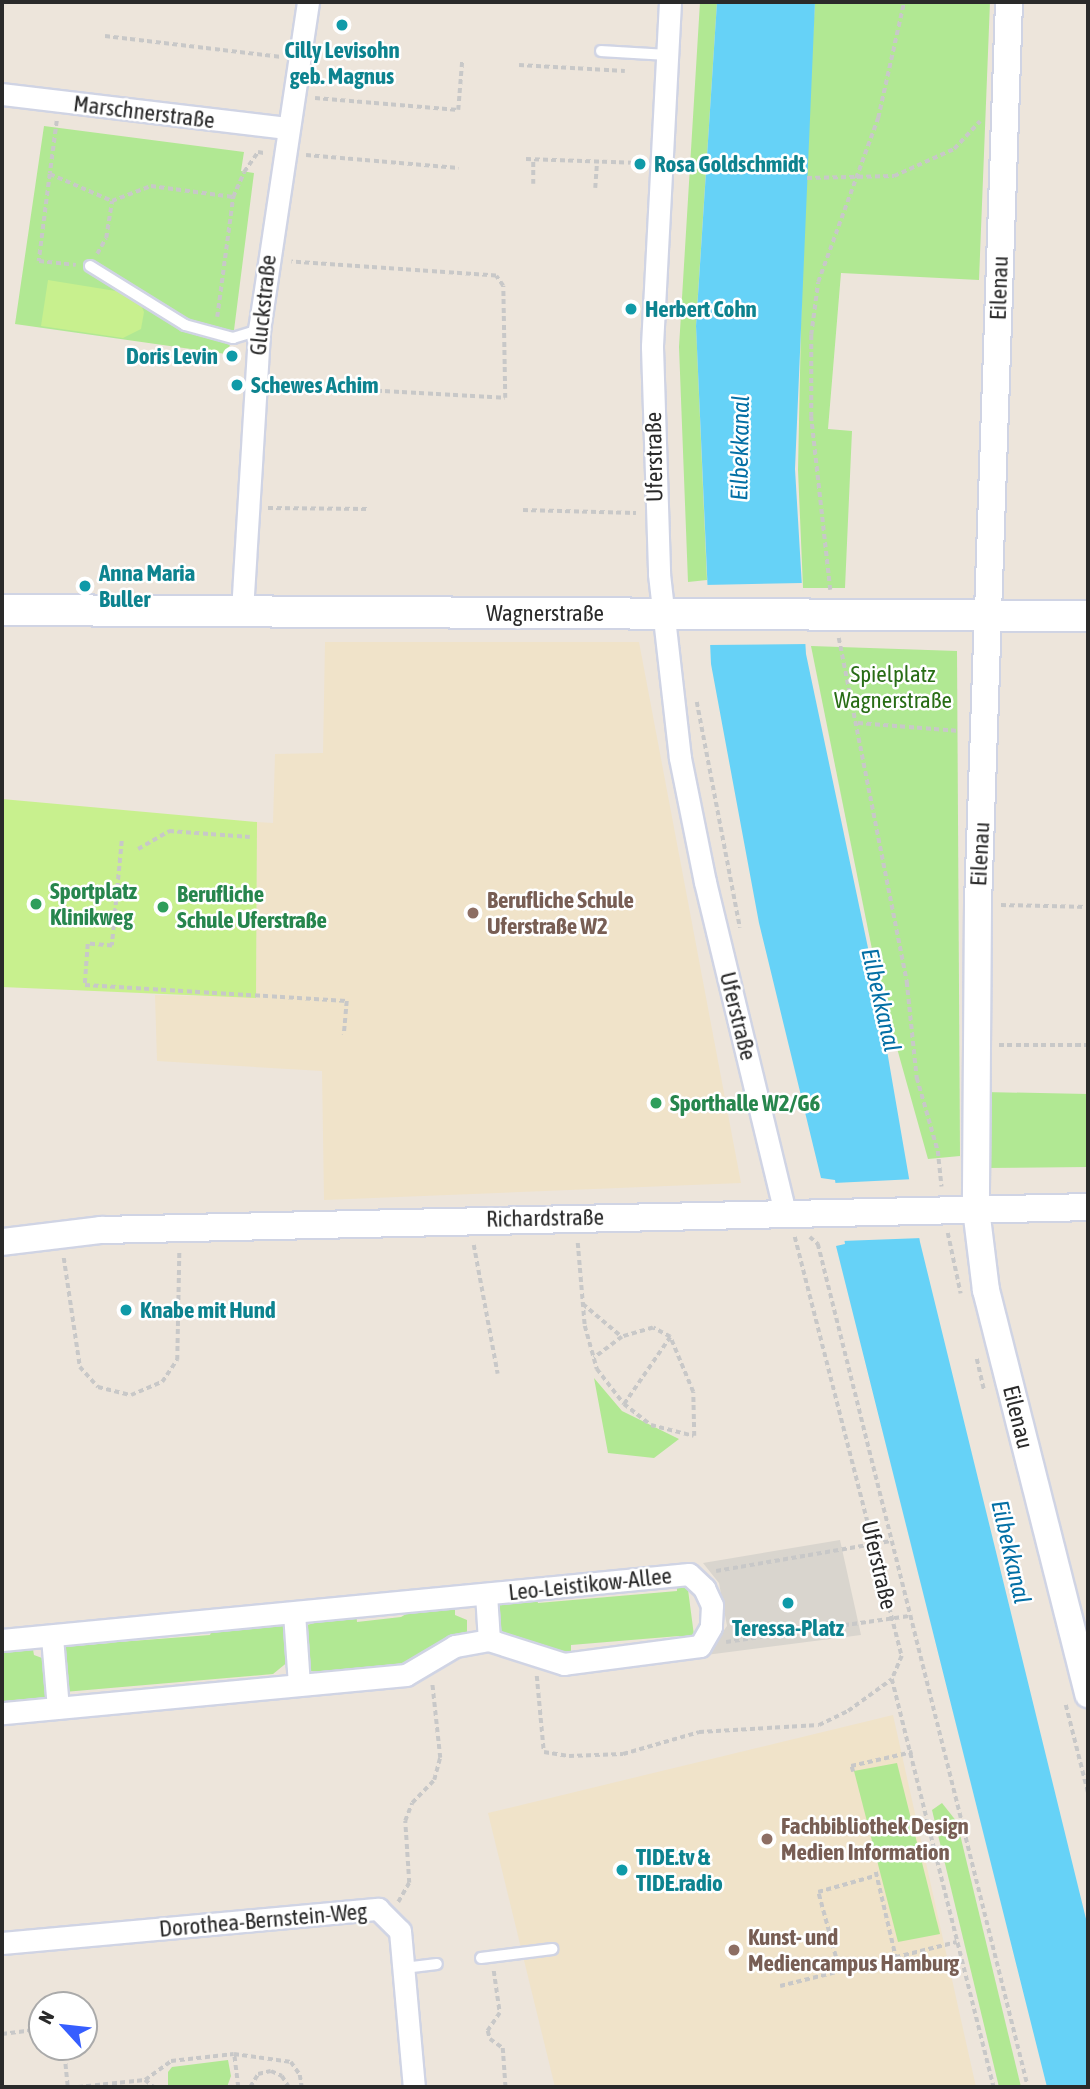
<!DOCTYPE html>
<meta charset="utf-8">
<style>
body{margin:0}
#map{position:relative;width:1090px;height:2089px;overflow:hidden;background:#ede5db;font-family:"Asap Condensed",sans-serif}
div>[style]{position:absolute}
.education>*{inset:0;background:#f0e3c9}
.green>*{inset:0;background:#b1e893}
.pitch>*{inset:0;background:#c8f08e}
.plaza>*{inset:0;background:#d9d5ce}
.water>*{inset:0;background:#66d2f7}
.pier>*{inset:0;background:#ede5db}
.path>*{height:3.5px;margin-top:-1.75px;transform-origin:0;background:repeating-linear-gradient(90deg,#c8c8c8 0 5px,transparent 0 8.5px)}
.roads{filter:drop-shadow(2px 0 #d0d4e4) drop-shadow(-2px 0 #d0d4e4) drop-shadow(0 2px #d0d4e4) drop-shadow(0 -2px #d0d4e4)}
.service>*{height:10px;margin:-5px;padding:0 5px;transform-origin:5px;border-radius:5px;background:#fff}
.minor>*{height:21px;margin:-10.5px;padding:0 10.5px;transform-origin:10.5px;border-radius:10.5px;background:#fff}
.tertiary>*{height:26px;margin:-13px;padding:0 13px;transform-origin:13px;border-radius:13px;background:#fff}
.secondary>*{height:30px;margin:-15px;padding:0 15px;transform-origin:15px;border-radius:15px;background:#fff}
.dots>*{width:19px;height:19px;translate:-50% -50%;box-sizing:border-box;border:4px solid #fff;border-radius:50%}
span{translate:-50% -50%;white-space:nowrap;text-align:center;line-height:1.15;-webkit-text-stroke:5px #fff;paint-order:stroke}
.culture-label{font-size:23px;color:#0d838f;font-weight:700}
.left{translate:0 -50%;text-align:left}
.right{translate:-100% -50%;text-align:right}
.street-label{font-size:23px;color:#2a2a2a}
.park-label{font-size:23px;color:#286d15}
.leisure-label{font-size:23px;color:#27864d;font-weight:700}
.education-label{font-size:23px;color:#785e54;font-weight:700}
.water-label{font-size:24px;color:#036fa5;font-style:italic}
.frame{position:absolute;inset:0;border:4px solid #2a2a2a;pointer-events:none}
.north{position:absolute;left:28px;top:1991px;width:70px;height:70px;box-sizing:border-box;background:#fff;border:2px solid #aaa;border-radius:50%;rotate:297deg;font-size:19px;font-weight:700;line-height:28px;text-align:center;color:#2a2a2a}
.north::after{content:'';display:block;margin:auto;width:24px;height:32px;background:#365eff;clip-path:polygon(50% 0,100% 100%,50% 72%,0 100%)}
</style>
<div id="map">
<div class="education">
<i style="clip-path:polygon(325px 642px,639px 642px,741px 1183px,324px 1200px,322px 1071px,157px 1061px,155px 995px,256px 997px,257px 822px,273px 823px,275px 754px,323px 753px)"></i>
<i style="clip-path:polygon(893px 1715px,976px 2087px,555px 2087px,488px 1813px)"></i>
</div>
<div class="green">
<i style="clip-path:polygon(700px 2px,717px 2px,696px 325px,707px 580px,688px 582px,679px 347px)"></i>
<i style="clip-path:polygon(815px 2px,990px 2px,979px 280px,841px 273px,828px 429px,852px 431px,845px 588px,803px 588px,798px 470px,804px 179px)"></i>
<i style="clip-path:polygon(44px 126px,244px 152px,241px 171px,254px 173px,233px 338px,226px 354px,15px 324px)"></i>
<i style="clip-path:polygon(811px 646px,957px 651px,960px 1156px,928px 1159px,879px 984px)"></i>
<i style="clip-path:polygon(984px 1092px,1088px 1094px,1088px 1167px,982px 1168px)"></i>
<i style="clip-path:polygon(594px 1378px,622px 1411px,679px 1439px,654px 1458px,608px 1453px)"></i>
<i style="clip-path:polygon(687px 1582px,695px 1643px,683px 1644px,679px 1636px,571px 1645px,571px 1654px,563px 1655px,496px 1630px,493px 1599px,536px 1595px,538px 1603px,677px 1591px,677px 1583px)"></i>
<i style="clip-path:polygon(455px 1605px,455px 1615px,467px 1620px,467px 1635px,445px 1639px,409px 1666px,354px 1675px,310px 1671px,307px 1625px,356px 1612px,357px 1622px,401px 1617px,420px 1606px)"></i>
<i style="clip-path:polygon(214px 1624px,286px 1626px,289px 1661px,273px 1674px,64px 1692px,61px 1647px,111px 1643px,111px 1636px,119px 1635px,119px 1642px,210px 1635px)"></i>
<i style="clip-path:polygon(32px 1644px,34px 1655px,42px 1658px,47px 1699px,2px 1704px,2px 1647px)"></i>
<i style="clip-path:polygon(897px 1763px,940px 1934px,898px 1942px,854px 1771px)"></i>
<i style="clip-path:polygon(942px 1803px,957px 1822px,1021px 2087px,999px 2087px,932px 1810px)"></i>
<i style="clip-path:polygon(228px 2060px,231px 2076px,227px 2087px,168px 2087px,168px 2072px,172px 2067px)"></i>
</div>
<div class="pitch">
<i style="clip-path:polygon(48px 280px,128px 293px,139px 300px,144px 312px,141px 329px,123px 338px,41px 326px)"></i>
<i style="clip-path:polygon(2px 799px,257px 822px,256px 998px,2px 987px)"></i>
</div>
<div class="plaza">
<i style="clip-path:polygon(840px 1540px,861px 1635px,706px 1655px,727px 1626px,719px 1583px,703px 1563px)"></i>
</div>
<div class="water">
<i style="clip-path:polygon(717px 2px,815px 2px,795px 469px,806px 654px,875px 981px,920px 1242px,1088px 1927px,1088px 2087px,1047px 2087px,836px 1246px,845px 1244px,835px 1180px,821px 1178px,759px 923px,711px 664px,696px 326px)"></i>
</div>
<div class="pier">
<i style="clip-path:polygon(802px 583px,809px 644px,707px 645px,704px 585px)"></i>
<i style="clip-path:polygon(915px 1179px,922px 1238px,842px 1241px,834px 1183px)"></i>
</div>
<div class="path">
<i style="left:105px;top:36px;width:176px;rotate:6.8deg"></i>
<i style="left:519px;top:65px;width:106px;rotate:3.2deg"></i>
<i style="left:315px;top:98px;width:144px;rotate:4.8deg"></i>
<i style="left:458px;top:110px;width:50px;rotate:-85.4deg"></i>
<i style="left:57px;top:121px;width:53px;rotate:97.5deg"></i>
<i style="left:50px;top:174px;width:68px;rotate:23.5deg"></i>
<i style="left:306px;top:155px;width:153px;rotate:4.9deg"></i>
<i style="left:526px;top:159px;width:114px;rotate:2deg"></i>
<i style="left:50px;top:174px;width:88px;rotate:97.2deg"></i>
<i style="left:39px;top:261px;width:37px;rotate:6deg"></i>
<i style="left:807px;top:178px;width:87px;rotate:-1.3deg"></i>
<i style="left:894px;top:176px;width:66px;rotate:-24.2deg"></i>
<i style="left:954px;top:149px;width:38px;rotate:-47deg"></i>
<i style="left:533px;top:184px;width:25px;rotate:-90deg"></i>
<i style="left:595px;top:188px;width:27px;rotate:-86deg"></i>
<i style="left:97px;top:254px;width:18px;rotate:-61deg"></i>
<i style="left:106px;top:238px;width:37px;rotate:-81deg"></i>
<i style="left:112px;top:201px;width:42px;rotate:-21deg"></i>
<i style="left:151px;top:186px;width:83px;rotate:7.6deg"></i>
<i style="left:217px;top:317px;width:121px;rotate:-82.4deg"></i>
<i style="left:233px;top:197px;width:27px;rotate:-66deg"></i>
<i style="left:244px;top:172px;width:24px;rotate:-55deg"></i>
<i style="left:258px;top:152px;width:6px;rotate:9deg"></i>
<i style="left:275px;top:385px;width:230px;rotate:3.2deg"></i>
<i style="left:505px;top:398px;width:112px;rotate:-91deg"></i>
<i style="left:503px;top:286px;width:12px;rotate:-125deg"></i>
<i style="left:496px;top:276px;width:205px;rotate:-176.1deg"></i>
<i style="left:268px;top:508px;width:100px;rotate:0.6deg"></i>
<i style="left:523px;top:510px;width:113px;rotate:1.5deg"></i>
<i style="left:830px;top:590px;width:174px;rotate:-96.3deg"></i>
<i style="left:811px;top:417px;width:82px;rotate:-90deg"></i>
<i style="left:811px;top:335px;width:53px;rotate:-82.5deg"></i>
<i style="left:818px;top:282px;width:175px;rotate:-69.9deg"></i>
<i style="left:878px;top:118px;width:119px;rotate:-77.4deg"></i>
<i style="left:839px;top:638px;width:351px;rotate:78.8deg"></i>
<i style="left:907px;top:982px;width:97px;rotate:84.1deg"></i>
<i style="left:917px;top:1078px;width:76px;rotate:74deg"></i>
<i style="left:938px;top:1151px;width:36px;rotate:84deg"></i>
<i style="left:697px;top:702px;width:230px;rotate:79.2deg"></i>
<i style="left:858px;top:723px;width:102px;rotate:4.5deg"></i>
<i style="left:122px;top:841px;width:105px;rotate:95.4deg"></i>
<i style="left:112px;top:946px;width:24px;rotate:-175deg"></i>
<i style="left:88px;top:944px;width:41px;rotate:94.2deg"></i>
<i style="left:85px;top:985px;width:262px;rotate:3.5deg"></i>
<i style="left:347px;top:1001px;width:34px;rotate:95deg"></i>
<i style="left:138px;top:849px;width:36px;rotate:-30deg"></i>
<i style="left:169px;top:831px;width:81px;rotate:4.2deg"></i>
<i style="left:1001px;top:905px;width:87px;rotate:1.3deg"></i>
<i style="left:999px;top:1045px;width:89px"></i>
<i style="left:948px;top:1233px;width:62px;rotate:78deg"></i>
<i style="left:795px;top:1237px;width:432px;rotate:75.7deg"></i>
<i style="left:902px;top:1656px;width:25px;rotate:113deg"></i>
<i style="left:892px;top:1679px;width:421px;rotate:76deg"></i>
<i style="left:810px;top:1237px;width:11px;rotate:41deg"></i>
<i style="left:818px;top:1244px;width:869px;rotate:76.01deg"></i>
<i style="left:578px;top:1243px;width:83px;rotate:85.2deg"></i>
<i style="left:585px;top:1326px;width:45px;rotate:74.4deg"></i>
<i style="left:597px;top:1369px;width:44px;rotate:52.4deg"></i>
<i style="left:624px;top:1404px;width:34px;rotate:38deg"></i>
<i style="left:651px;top:1425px;width:44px;rotate:14.3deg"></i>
<i style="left:694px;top:1436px;width:44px;rotate:-91.3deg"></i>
<i style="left:693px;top:1392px;width:60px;rotate:-112.7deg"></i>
<i style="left:670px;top:1337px;width:19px;rotate:-152deg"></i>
<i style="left:653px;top:1328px;width:32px;rotate:164deg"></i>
<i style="left:622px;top:1337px;width:35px;rotate:143deg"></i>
<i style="left:474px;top:1245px;width:131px;rotate:79.5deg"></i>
<i style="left:64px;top:1258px;width:110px;rotate:81.6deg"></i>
<i style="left:80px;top:1367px;width:27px;rotate:48deg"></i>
<i style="left:98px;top:1387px;width:34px;rotate:14deg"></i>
<i style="left:131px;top:1395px;width:34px;rotate:-23deg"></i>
<i style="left:162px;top:1382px;width:27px;rotate:-56deg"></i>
<i style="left:177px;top:1360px;width:109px;rotate:-88.9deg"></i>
<i style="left:583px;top:1304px;width:51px;rotate:40.2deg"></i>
<i style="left:977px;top:1359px;width:31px;rotate:77deg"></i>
<i style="left:624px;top:1404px;width:81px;rotate:-55.5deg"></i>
<i style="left:716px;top:1571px;width:179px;rotate:-9.7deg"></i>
<i style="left:726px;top:1642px;width:185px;rotate:-8.1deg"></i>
<i style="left:537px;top:1676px;width:76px;rotate:84.7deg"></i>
<i style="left:544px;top:1752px;width:25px;rotate:9deg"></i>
<i style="left:569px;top:1756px;width:54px;rotate:-2.1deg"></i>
<i style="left:623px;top:1754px;width:79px;rotate:-16.1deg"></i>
<i style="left:699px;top:1732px;width:120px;rotate:-3.3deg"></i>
<i style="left:819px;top:1725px;width:32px;rotate:-26deg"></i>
<i style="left:848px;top:1711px;width:54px;rotate:-36deg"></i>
<i style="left:1066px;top:1705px;width:90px;rotate:75.8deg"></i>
<i style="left:853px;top:1772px;width:6px;rotate:-108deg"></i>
<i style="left:851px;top:1766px;width:63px;rotate:-12.9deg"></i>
<i style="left:876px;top:1872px;width:87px;rotate:76.8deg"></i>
<i style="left:398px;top:1902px;width:22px;rotate:-60deg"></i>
<i style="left:409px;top:1883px;width:62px;rotate:-93.7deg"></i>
<i style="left:405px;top:1821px;width:19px;rotate:-69deg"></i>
<i style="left:412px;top:1803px;width:32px;rotate:-46deg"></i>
<i style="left:434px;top:1780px;width:23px;rotate:-75deg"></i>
<i style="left:440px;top:1758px;width:75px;rotate:-96.1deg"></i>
<i style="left:494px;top:1971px;width:42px;rotate:81.9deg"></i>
<i style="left:500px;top:2013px;width:22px;rotate:124deg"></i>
<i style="left:488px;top:2031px;width:8px;rotate:76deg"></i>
<i style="left:490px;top:2039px;width:16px;rotate:35deg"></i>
<i style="left:503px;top:2048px;width:39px;rotate:86deg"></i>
<i style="left:840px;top:1973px;width:84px;rotate:-105.2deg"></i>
<i style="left:818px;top:1892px;width:59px;rotate:-15.7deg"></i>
<i style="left:780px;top:1986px;width:182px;rotate:-14deg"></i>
<i style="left:2px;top:2034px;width:40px;rotate:-7.1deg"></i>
<i style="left:64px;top:2047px;width:40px;rotate:84.3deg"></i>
<i style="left:145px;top:2080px;width:32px;rotate:-36deg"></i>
<i style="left:171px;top:2061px;width:63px;rotate:-6.3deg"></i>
<i style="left:78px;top:2087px;width:67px;rotate:-6deg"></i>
<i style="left:145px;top:2080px;width:11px;rotate:38deg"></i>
<i style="left:238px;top:2087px;width:33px;rotate:-97deg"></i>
<i style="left:234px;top:2054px;width:58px;rotate:8deg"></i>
<i style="left:291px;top:2062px;width:16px;rotate:55deg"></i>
<i style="left:300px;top:2075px;width:12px;rotate:81deg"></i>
<i style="left:250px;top:2087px;width:15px;rotate:-58deg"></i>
<i style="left:258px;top:2074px;width:13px;rotate:-13deg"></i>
<i style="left:271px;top:2071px;width:12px;rotate:24deg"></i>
<i style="left:282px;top:2076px;width:13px;rotate:58deg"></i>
</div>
<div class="roads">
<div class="service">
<i style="left:601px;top:51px;width:66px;rotate:3.5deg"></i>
<i style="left:90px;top:266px;width:112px;rotate:31.8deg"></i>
<i style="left:185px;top:325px;width:50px;rotate:15.2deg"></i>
<i style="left:233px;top:338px;width:27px;rotate:-17deg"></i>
<i style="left:481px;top:1958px;width:72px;rotate:-7.2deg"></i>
<i style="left:404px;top:1968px;width:33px;rotate:-7deg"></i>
</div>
<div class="minor">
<i style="left:670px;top:2px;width:345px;rotate:93deg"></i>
<i style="left:652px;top:347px;width:227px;rotate:88.2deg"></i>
<i style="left:659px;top:574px;width:185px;rotate:83.5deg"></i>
<i style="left:680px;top:758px;width:126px;rotate:78.6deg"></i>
<i style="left:705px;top:882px;width:340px;rotate:76.4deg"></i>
<i style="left:2px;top:94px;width:287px;rotate:6.8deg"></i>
<i style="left:242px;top:611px;width:282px;rotate:-86.5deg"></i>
<i style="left:259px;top:330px;width:332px;rotate:-81.5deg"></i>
<i style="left:486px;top:1594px;width:46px;rotate:86.3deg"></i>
<i style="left:294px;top:1613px;width:72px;rotate:86deg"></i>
<i style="left:52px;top:1637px;width:71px;rotate:85.2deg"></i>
<i style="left:2px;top:1640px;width:690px;rotate:-5.49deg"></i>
<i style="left:689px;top:1574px;width:21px;rotate:43deg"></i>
<i style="left:704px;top:1588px;width:19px;rotate:65deg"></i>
<i style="left:712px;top:1605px;width:22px;rotate:93deg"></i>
<i style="left:711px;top:1627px;width:22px;rotate:120deg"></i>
<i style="left:700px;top:1646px;width:137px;rotate:172.5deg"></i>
<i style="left:564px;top:1664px;width:79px;rotate:-162.3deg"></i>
<i style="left:489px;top:1640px;width:35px;rotate:170deg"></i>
<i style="left:455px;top:1646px;width:57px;rotate:149.4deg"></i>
<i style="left:406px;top:1675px;width:406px;rotate:174.6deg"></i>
<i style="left:2px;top:1943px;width:378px;rotate:-5.2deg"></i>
<i style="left:378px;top:1909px;width:31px;rotate:45deg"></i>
<i style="left:400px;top:1931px;width:157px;rotate:84.9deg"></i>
</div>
<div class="tertiary">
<i style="left:1009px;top:2px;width:903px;rotate:91.97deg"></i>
<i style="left:978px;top:904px;width:305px;rotate:90.4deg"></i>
<i style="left:976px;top:1209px;width:82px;rotate:83deg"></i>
<i style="left:986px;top:1290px;width:417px;rotate:75.8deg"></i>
<i style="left:2px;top:1242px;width:100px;rotate:-6.9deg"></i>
<i style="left:101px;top:1230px;width:987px;rotate:-1.33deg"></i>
</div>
<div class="secondary">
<i style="left:2px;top:610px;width:1086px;rotate:0.32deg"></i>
</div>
</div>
<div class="dots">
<i style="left:342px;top:25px;background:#0f9aa8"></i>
<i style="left:640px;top:164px;background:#0f9aa8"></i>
<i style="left:631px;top:309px;background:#0f9aa8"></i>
<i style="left:232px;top:356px;background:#0f9aa8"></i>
<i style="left:237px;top:385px;background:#0f9aa8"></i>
<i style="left:85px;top:586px;background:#0f9aa8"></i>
<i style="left:36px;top:904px;background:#2e9e5b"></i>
<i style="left:163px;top:907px;background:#2e9e5b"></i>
<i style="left:473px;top:913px;background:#8d6e63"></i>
<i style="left:656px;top:1103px;background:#2e9e5b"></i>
<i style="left:126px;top:1310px;background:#0f9aa8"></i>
<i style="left:788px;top:1603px;background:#0f9aa8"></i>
<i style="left:767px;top:1839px;background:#8d6e63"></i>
<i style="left:622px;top:1870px;background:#0f9aa8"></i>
<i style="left:734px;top:1950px;background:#8d6e63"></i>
</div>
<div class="culture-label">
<span style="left:342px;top:63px">Cilly Levisohn<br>geb. Magnus</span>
<span class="left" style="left:654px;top:164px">Rosa Goldschmidt</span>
<span class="left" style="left:645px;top:309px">Herbert Cohn</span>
<span class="right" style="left:218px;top:356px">Doris Levin</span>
<span class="left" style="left:251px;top:385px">Schewes Achim</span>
<span class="left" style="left:99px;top:586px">Anna Maria<br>Buller</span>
<span class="left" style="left:140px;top:1310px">Knabe mit Hund</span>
<span style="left:788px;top:1628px">Teressa-Platz</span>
<span class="left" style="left:636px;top:1870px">TIDE.tv &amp;<br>TIDE.radio</span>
</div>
<div class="street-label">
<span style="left:144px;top:112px;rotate:7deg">Marschnerstraße</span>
<span style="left:999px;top:288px;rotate:-88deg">Eilenau</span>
<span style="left:263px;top:305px;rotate:-84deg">Gluckstraße</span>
<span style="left:654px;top:457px;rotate:-91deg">Uferstraße</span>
<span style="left:545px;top:613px">Wagnerstraße</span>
<span style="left:980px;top:854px;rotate:-87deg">Eilenau</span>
<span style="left:738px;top:1016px;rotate:76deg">Uferstraße</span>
<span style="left:545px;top:1218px;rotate:-1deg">Richardstraße</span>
<span style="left:1018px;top:1417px;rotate:76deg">Eilenau</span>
<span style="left:879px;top:1565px;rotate:77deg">Uferstraße</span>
<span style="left:590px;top:1584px;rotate:-6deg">Leo-Leistikow-Allee</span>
<span style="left:263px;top:1920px;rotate:-5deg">Dorothea-Bernstein-Weg</span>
</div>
<div class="park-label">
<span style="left:893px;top:687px">Spielplatz<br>Wagnerstraße</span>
</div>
<div class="leisure-label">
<span class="left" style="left:50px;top:904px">Sportplatz<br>Klinikweg</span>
<span class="left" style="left:177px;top:907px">Berufliche<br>Schule Uferstraße</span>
<span class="left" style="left:670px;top:1103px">Sporthalle W2/G6</span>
</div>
<div class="education-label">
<span class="left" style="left:487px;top:913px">Berufliche Schule<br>Uferstraße W2</span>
<span class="left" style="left:781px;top:1839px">Fachbibliothek Design<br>Medien Information</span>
<span class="left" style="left:748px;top:1950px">Kunst- und<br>Mediencampus Hamburg</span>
</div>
<div class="water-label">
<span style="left:740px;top:448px;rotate:-89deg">Eilbekkanal</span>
<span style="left:881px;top:1000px;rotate:77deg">Eilbekkanal</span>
<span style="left:1011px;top:1552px;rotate:77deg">Eilbekkanal</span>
</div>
<div class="frame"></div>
<div class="north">N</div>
</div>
